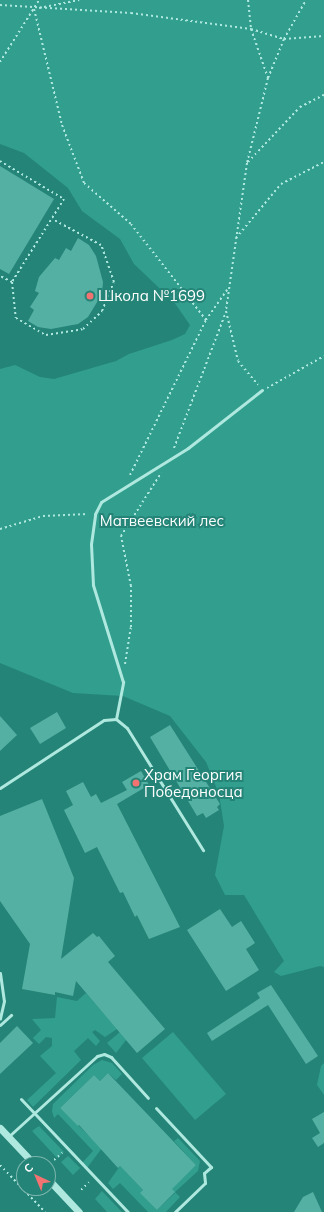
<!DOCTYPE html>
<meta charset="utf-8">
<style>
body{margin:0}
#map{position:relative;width:324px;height:1212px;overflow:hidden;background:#248477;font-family:Mulish,sans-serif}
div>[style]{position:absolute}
.green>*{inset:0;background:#329e8e}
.building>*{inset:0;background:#54b0a3}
.path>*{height:2px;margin-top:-1px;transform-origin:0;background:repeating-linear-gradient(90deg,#aee8df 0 2px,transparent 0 5px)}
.service>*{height:3px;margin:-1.5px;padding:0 1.5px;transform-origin:1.5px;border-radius:1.5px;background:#aee8df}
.tertiary>*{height:7px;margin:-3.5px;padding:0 3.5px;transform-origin:3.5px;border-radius:3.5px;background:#aee8df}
.dots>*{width:11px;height:11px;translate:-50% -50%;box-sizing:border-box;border:2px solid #248477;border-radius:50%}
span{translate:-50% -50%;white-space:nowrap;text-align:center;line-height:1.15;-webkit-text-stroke:4px #248477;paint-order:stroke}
.poi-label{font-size:15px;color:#fff}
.left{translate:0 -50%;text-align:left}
.park-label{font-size:15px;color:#fdfffe}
.north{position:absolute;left:16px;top:1156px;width:40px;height:40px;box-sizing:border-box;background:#248477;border:1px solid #7cb5ad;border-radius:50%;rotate:316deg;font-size:11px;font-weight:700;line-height:16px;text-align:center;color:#fff}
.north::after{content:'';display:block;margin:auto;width:14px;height:18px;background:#f27371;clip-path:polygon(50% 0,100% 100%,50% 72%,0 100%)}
</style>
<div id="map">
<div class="green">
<i style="clip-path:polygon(0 0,324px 0,324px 967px,320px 966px,281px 976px,274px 972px,284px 961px,244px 895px,225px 895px,215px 875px,224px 826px,219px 794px,206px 762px,170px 716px,123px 696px,73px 693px,0 663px,0 369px,15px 365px,40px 377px,54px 379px,116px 361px,129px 354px,172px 340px,185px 334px,190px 325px,174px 302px,134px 264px,120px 239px,82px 211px,68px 188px,24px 153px,0 144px)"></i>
<i style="clip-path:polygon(86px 993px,117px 1029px,105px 1037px,95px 1030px,92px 1032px,100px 1041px,96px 1046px,88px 1038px,74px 1051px,81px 1060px,33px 1107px,27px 1100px,56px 1073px,40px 1056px,52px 1046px,52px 1038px,46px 1037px,39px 1044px,33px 1038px,41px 1030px,32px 1019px,55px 1018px,57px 997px,77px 1001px)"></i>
<i style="clip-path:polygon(120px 1032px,126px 1040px,116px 1053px,107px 1043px)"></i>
<i style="clip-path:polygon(173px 1032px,226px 1094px,195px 1120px,142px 1058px)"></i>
<i style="clip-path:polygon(102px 1060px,112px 1063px,122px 1074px,116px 1080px,108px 1073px,100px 1081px,94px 1075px,60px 1108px,102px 1148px,87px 1168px,82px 1163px,93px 1151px,58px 1114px,54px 1118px,52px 1111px,53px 1104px,93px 1065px)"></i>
<i style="clip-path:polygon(324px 1063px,324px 1095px,317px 1085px,321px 1066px)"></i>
<i style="clip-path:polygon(39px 1126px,64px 1152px,57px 1158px,32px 1131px)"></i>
<i style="clip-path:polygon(178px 1138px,200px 1161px,198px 1171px,175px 1192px,180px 1197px,166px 1212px,148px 1212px,120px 1183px,113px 1189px,108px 1183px,120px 1166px,143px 1190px,141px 1193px,157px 1210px,175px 1193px,170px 1187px,196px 1165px,174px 1141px)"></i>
<i style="clip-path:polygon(68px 1156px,80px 1168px,73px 1175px,61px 1162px)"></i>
<i style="clip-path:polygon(102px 1191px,122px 1212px,107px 1212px,95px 1199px)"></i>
</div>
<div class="building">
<i style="clip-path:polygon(0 166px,54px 199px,9px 274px,0 269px)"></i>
<i style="clip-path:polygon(78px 238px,89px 245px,96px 256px,103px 282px,102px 294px,88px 317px,78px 324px,51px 329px,38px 327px,28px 321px,34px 310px,30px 307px,39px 293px,35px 291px,39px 277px,55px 258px,59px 260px,66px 248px,71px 251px)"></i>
<i style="clip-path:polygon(57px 712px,66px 728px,40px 744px,30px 728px)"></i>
<i style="clip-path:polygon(0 716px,17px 735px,0 751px)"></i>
<i style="clip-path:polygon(170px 725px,220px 804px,217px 807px,219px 810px,206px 818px,203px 813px,197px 816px,150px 737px)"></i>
<i style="clip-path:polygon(141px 771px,149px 785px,117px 804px,180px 927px,149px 939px,137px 915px,135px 917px,123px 892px,120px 893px,97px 847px,85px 853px,64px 810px,73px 805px,66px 791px,83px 782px,91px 797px,96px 794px,101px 803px,127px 790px,122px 782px)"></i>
<i style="clip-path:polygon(42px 799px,74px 878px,61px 959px,93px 933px,97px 937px,99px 936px,115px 956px,108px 962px,165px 1029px,137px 1053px,76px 981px,73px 996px,55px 992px,55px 995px,22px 989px,30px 944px,0 901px,0 816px)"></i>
<i style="clip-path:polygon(220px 909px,232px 927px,241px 921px,255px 943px,246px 949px,259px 970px,226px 991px,187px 930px)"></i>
<i style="clip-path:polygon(271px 985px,318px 1056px,306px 1064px,268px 1005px,212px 1041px,207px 1033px,260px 998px,257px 993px)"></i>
<i style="clip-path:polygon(17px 1026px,33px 1043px,0 1074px,0 1043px)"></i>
<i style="clip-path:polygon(108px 1073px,196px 1165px,172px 1189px,175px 1192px,157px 1210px,140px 1193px,143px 1190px,120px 1166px,118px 1168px,79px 1125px,78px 1126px,60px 1108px,94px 1075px,100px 1081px)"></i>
<i style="clip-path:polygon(324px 1112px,324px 1143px,318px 1147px,312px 1138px,320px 1133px,312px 1119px)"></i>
<i style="clip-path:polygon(313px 1192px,322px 1212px,294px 1212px,303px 1197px)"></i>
</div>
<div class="path">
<i style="left:248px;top:0;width:29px;rotate:84deg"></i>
<i style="left:251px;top:29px;width:52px;rotate:70.9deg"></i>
<i style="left:268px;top:78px;width:88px;rotate:103.9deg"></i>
<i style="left:247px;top:163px;width:149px;rotate:98.1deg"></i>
<i style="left:226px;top:311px;width:51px;rotate:76.5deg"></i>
<i style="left:238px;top:361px;width:31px;rotate:50deg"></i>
<i style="left:0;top:5px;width:131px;rotate:3.5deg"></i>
<i style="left:131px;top:13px;width:121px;rotate:7.6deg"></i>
<i style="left:251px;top:29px;width:34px;rotate:17deg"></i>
<i style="left:284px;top:39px;width:40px;rotate:-4.3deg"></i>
<i style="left:39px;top:8px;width:41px;rotate:-11.3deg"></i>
<i style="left:34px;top:9px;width:119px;rotate:76.4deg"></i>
<i style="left:62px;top:125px;width:62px;rotate:69.2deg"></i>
<i style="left:84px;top:183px;width:62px;rotate:41.1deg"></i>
<i style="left:131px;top:224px;width:122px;rotate:52deg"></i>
<i style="left:0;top:62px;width:73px;rotate:-57.8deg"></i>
<i style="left:268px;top:78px;width:42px;rotate:-67.7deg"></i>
<i style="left:284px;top:39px;width:45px;rotate:-60.6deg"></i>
<i style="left:0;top:161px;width:74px;rotate:30.7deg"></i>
<i style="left:64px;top:199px;width:98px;rotate:122.1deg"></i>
<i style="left:12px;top:282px;width:13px;rotate:-153deg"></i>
<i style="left:248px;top:162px;width:76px;rotate:-46.6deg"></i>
<i style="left:300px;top:107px;width:27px;rotate:-27deg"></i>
<i style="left:236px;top:238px;width:70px;rotate:-50.2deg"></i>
<i style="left:281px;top:184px;width:48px;rotate:-27.1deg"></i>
<i style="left:12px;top:282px;width:36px;rotate:84deg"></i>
<i style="left:16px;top:318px;width:34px;rotate:30deg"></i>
<i style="left:46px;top:335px;width:37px;rotate:-9deg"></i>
<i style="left:83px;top:329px;width:26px;rotate:-43deg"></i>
<i style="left:102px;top:311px;width:31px;rotate:-68deg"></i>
<i style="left:114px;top:282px;width:39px;rotate:-109deg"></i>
<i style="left:101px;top:245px;width:55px;rotate:-152deg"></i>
<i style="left:267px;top:388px;width:65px;rotate:-29.3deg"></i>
<i style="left:174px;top:448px;width:146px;rotate:-69.1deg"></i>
<i style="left:130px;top:475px;width:173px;rotate:-63.9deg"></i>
<i style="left:206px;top:320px;width:37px;rotate:-55deg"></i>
<i style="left:0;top:529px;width:45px;rotate:-16.8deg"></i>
<i style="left:43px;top:516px;width:45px;rotate:-2.5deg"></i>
<i style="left:125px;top:664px;width:37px;rotate:-81deg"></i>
<i style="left:131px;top:627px;width:41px;rotate:-90deg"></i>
<i style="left:131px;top:586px;width:51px;rotate:-101.3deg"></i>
<i style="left:121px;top:536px;width:75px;rotate:-57.6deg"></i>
<i style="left:54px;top:1160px;width:11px;rotate:-41deg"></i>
<i style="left:0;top:1165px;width:65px;rotate:46.2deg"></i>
<i style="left:81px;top:1190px;width:11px;rotate:-45deg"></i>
</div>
<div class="service">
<i style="left:116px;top:719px;width:38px;rotate:-79deg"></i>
<i style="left:123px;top:682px;width:102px;rotate:-107.2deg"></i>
<i style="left:93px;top:585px;width:41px;rotate:-92.8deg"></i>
<i style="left:91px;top:544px;width:30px;rotate:-82deg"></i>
<i style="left:95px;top:514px;width:13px;rotate:-63deg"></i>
<i style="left:101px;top:502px;width:102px;rotate:-31.8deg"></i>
<i style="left:188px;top:448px;width:94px;rotate:-38.1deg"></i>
<i style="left:0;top:788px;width:124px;rotate:-33.2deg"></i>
<i style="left:104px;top:720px;width:12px;rotate:-5deg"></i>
<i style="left:116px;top:719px;width:14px;rotate:39deg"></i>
<i style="left:127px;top:728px;width:144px;rotate:58.1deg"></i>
<i style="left:0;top:973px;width:28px;rotate:82deg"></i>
<i style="left:4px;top:1001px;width:18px;rotate:103deg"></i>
<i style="left:0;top:1025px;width:15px;rotate:-42deg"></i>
<i style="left:21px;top:1099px;width:156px;rotate:46.6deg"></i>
<i style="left:156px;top:1108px;width:81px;rotate:47deg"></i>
<i style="left:211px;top:1167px;width:9px;rotate:139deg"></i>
<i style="left:204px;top:1173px;width:10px;rotate:84deg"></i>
<i style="left:205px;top:1183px;width:42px;rotate:136deg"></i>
<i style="left:8px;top:1137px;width:120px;rotate:-42.3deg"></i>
<i style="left:97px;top:1056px;width:7px;rotate:-16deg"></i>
<i style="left:104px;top:1054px;width:8px;rotate:23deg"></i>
<i style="left:111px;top:1057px;width:55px;rotate:47.9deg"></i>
</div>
<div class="tertiary">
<i style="left:0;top:1128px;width:50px;rotate:46.6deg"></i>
<i style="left:48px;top:1179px;width:45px;rotate:46.8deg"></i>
</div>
<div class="dots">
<i style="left:90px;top:296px;background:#f27371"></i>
<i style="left:136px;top:783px;background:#f27371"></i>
</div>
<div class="poi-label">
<span class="left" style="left:98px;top:296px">Школа №1699</span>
<span class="left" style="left:144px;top:783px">Храм Георгия<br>Победоносца</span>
</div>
<div class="park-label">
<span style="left:162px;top:521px">Матвеевский лес</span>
</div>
<div class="north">С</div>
</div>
